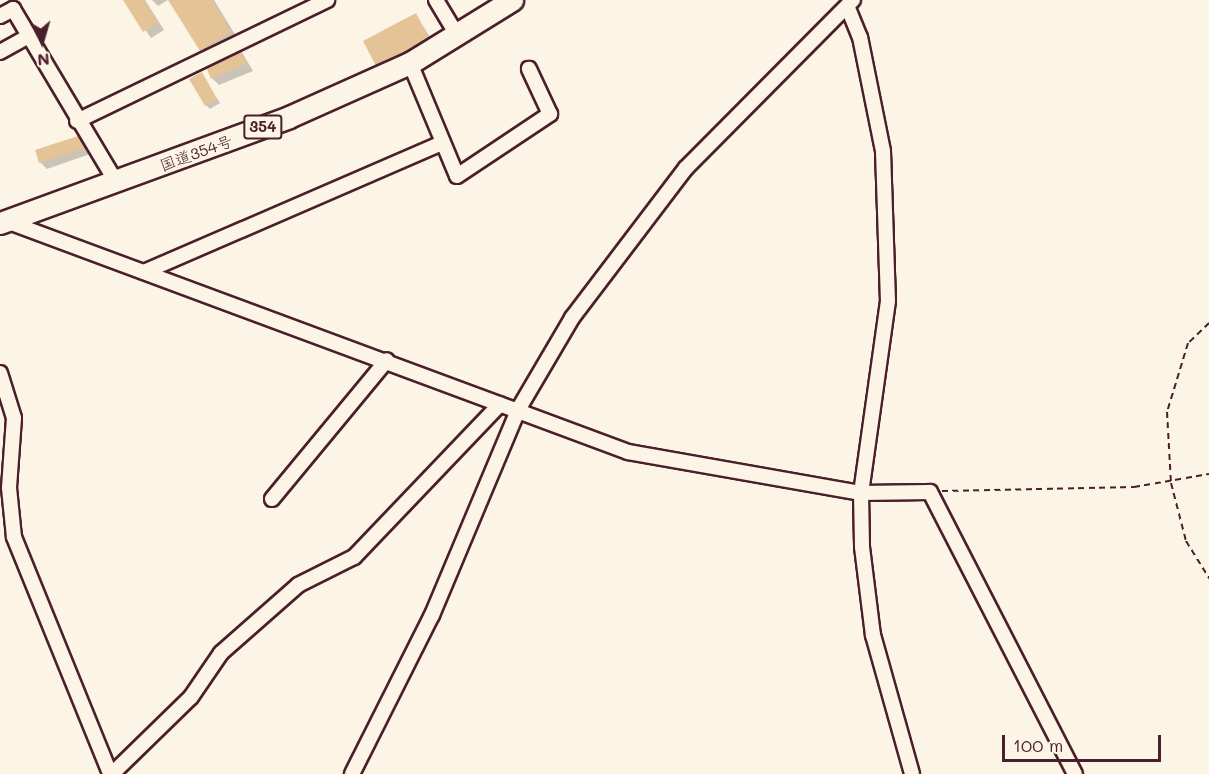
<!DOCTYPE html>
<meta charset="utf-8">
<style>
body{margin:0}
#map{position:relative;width:1209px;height:774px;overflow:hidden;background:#fcf5e5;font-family:Mali,"Klee One",sans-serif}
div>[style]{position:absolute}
.shadow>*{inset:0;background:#0003}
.building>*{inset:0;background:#e4c497}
.path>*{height:2px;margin-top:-1px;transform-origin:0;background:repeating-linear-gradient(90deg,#4a1f2b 0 6px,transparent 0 10.5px)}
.roads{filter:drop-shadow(2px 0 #4a1f2b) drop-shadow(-2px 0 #4a1f2b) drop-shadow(0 2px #4a1f2b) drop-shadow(0 -2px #4a1f2b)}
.minor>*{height:14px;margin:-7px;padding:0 7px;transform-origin:7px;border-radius:7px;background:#fcf5e5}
.highway>*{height:21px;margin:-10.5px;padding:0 10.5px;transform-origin:10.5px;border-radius:10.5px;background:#fcf5e5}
span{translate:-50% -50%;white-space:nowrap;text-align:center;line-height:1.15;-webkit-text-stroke:4.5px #fcf5e5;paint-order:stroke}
.shield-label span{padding:2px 4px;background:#fcf5e5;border:2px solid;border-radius:4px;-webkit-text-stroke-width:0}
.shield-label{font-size:15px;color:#4a1f2b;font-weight:700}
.street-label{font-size:16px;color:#4a1f2b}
.north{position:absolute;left:12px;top:12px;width:60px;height:60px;-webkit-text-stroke:4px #fcf5e5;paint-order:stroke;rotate:175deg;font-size:16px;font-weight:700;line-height:24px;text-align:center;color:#4a1f2b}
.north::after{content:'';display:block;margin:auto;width:21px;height:27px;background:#4a1f2b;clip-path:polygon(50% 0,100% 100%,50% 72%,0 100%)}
.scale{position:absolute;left:1002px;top:735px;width:159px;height:27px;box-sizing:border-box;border:3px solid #4a1f2b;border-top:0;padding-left:8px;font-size:18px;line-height:21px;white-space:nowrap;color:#4a1f2b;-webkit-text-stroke:4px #fcf5e5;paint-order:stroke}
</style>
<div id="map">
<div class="shadow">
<i style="clip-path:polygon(125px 0,145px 0,164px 30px,151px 38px)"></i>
<i style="clip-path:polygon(152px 0,168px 0,158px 6px)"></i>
<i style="clip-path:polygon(170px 0,214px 0,239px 41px,210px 59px)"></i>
<i style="clip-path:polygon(416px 15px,437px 48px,386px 74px,377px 65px)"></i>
<i style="clip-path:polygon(240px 49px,253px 71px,219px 85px,212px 78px)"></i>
<i style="clip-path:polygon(201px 74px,220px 103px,210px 109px,206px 105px)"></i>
<i style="clip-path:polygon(80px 137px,90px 154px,47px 169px,40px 162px)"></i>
</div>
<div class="building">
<i style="clip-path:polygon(123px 0,144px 0,159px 23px,143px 32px)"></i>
<i style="clip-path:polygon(168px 0,212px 0,231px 32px,200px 51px)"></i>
<i style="clip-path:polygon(416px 13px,429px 38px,376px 66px,363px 41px)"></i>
<i style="clip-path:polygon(240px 48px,247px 64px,211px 79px,204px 62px)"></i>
<i style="clip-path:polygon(202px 72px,217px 99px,205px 106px,189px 79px)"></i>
<i style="clip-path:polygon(81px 135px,85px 148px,39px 163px,35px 150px)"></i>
</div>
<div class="path">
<i style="left:1209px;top:323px;width:29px;rotate:136deg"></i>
<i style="left:1188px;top:343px;width:72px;rotate:106.9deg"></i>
<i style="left:1167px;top:412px;width:71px;rotate:86.8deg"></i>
<i style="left:1171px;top:483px;width:60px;rotate:75.5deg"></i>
<i style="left:1186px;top:541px;width:44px;rotate:58.1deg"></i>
<i style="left:942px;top:491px;width:192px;rotate:-1.2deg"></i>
<i style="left:1134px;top:487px;width:76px;rotate:-9.8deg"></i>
</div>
<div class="roads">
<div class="minor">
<i style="left:436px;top:0;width:41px;rotate:59deg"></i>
<i style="left:848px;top:8px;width:31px;rotate:68deg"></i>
<i style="left:860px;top:37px;width:116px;rotate:78.6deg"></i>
<i style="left:883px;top:151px;width:150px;rotate:88.1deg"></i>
<i style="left:888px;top:301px;width:194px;rotate:98deg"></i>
<i style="left:861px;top:493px;width:54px;rotate:88.9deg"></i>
<i style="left:862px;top:547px;width:89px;rotate:82.9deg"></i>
<i style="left:873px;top:635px;width:144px;rotate:74.3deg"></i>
<i style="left:0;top:16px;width:15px;rotate:-28deg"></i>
<i style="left:13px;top:9px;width:201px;rotate:59.2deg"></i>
<i style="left:0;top:52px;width:33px;rotate:-29deg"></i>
<i style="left:410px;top:63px;width:122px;rotate:67.4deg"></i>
<i style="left:457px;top:176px;width:112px;rotate:-33.7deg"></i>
<i style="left:550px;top:114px;width:50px;rotate:-115deg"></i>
<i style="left:77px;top:121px;width:278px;rotate:-25.8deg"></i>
<i style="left:6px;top:221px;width:664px;rotate:20.37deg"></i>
<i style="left:628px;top:452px;width:237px;rotate:10deg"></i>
<i style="left:861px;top:493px;width:69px;rotate:-0.8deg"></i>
<i style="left:930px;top:492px;width:317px;rotate:62.8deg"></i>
<i style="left:144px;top:272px;width:325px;rotate:-23.4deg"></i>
<i style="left:0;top:373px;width:47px;rotate:72.7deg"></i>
<i style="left:14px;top:418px;width:70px;rotate:94.1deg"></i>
<i style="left:9px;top:488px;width:49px;rotate:84.2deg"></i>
<i style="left:14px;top:537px;width:256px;rotate:67.9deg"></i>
<i style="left:272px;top:499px;width:180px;rotate:-50.4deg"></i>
<i style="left:112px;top:774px;width:110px;rotate:-44.3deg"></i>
<i style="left:191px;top:697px;width:53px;rotate:-55.7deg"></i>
<i style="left:221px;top:653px;width:103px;rotate:-41.4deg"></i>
<i style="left:298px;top:585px;width:63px;rotate:-26.6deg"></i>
<i style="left:354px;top:557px;width:211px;rotate:-46.3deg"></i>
<i style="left:352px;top:774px;width:178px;rotate:-63.3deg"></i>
<i style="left:432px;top:615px;width:222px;rotate:-67.2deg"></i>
<i style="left:518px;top:410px;width:107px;rotate:-59.6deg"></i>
<i style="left:572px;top:318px;width:188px;rotate:-52.8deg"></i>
<i style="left:686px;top:168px;width:237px;rotate:-45.2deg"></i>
</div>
<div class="highway">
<i style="left:0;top:223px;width:308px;rotate:-20.1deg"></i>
<i style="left:289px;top:117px;width:133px;rotate:-24.1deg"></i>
<i style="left:410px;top:63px;width:120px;rotate:-31.7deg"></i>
</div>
</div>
<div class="shield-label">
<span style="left:263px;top:127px">354</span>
</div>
<div class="street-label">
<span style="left:196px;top:153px;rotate:-20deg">国道354号</span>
</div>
<div class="north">N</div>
<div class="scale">100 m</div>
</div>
